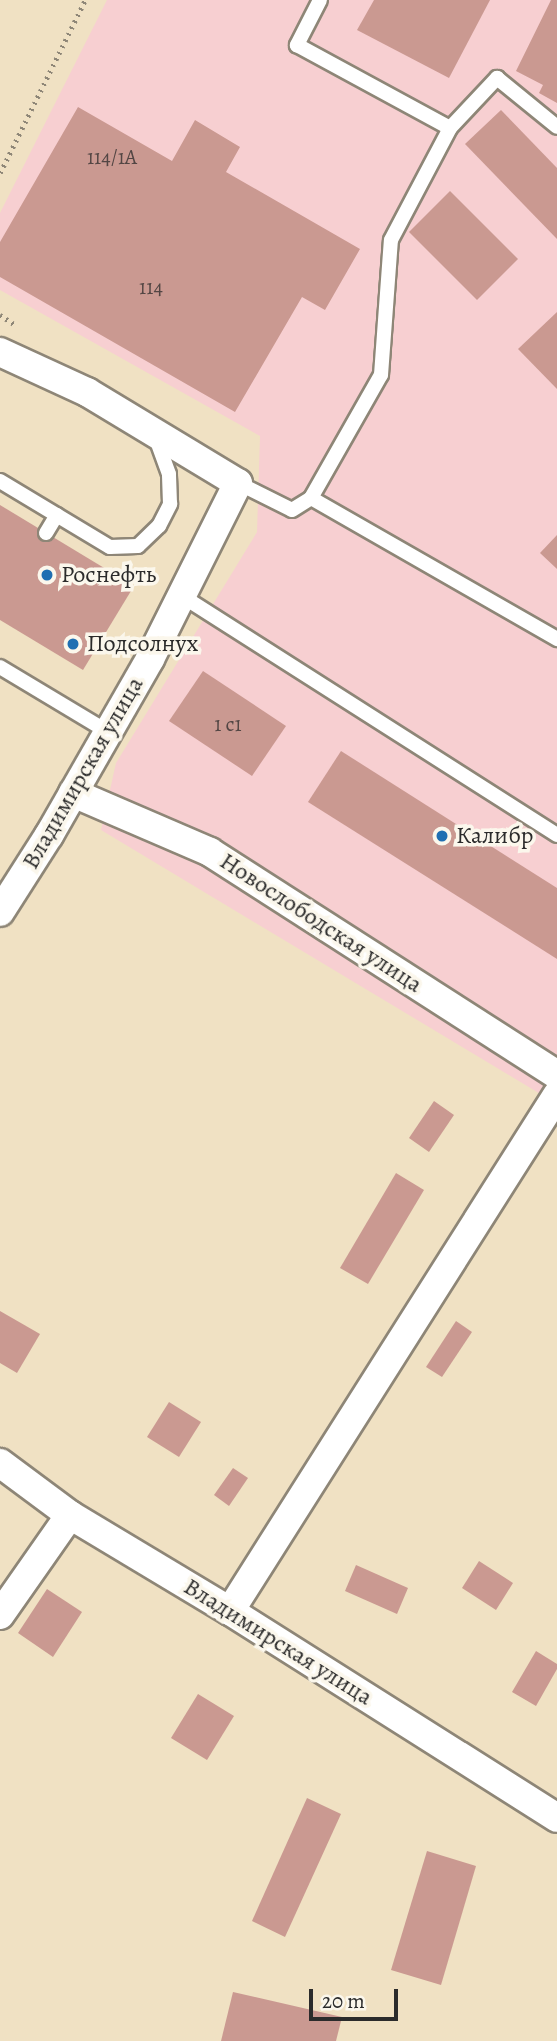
<!DOCTYPE html>
<meta charset="utf-8">
<style>
body{margin:0}
#map{position:relative;width:557px;height:2041px;overflow:hidden;background:#f0e1c3;font-family:Alegreya,serif}
div>[style]{position:absolute}
.built>*{inset:0;background:#f7cfd1}
.building>*{inset:0;background:#ca9991}
.path>*{height:4.5px;margin-top:-2.25px;transform-origin:0;background:repeating-linear-gradient(90deg,#8e8677 0 2px,transparent 0 7px)}
.roads{filter:drop-shadow(2px 0 #8e8677) drop-shadow(-2px 0 #8e8677) drop-shadow(0 2px #8e8677) drop-shadow(0 -2px #8e8677)}
.service>*{height:14px;margin:-7px;padding:0 7px;transform-origin:7px;border-radius:7px;background:#fff}
.minor>*{height:28px;margin:-14px;padding:0 14px;transform-origin:14px;border-radius:14px;background:#fff}
.dots>*{width:19px;height:19px;translate:-50% -50%;box-sizing:border-box;border:4px solid #fbf7ec;border-radius:50%}
span{translate:-50% -50%;white-space:nowrap;text-align:center;line-height:1.15;-webkit-text-stroke:7px #fbf7ec;paint-order:stroke}
.number-label{font-size:21px;color:#534644}
.number-label span{-webkit-text-stroke-width:0}
.poi-label{font-size:24px;color:#2b2b2b}
.left{translate:0 -50%;text-align:left}
.street-label{font-size:24px;color:#2b2b2b}
.scale{position:absolute;left:309px;top:1989px;width:89px;height:32px;box-sizing:border-box;border:4px solid #2b2b2b;border-top:0;padding-left:9px;font-size:21px;line-height:24px;white-space:nowrap;color:#2b2b2b;-webkit-text-stroke:5px #fbf7ec;paint-order:stroke}
</style>
<div id="map">
<div class="built">
<i style="clip-path:polygon(107px 0,557px 0,557px 1104px,101px 830px,116px 763px,257px 532px,260px 436px,0 290px,0 213px)"></i>
</div>
<div class="building">
<i style="clip-path:polygon(374px 0,490px 0,449px 78px,357px 30px)"></i>
<i style="clip-path:polygon(551px 0,557px 0,557px 103px,539px 93px,543px 85px,516px 71px)"></i>
<i style="clip-path:polygon(78px 107px,172px 161px,195px 120px,240px 147px,226px 172px,360px 249px,325px 310px,302px 297px,235px 412px,0 277px,0 242px)"></i>
<i style="clip-path:polygon(501px 110px,557px 168px,557px 239px,465px 144px)"></i>
<i style="clip-path:polygon(450px 191px,518px 259px,477px 300px,409px 232px)"></i>
<i style="clip-path:polygon(557px 312px,557px 389px,518px 349px)"></i>
<i style="clip-path:polygon(0 505px,134px 586px,83px 670px,0 620px)"></i>
<i style="clip-path:polygon(557px 535px,557px 569px,540px 553px)"></i>
<i style="clip-path:polygon(203px 671px,286px 726px,252px 776px,169px 721px)"></i>
<i style="clip-path:polygon(341px 751px,557px 888px,557px 959px,308px 802px)"></i>
<i style="clip-path:polygon(434px 1101px,454px 1115px,429px 1152px,409px 1138px)"></i>
<i style="clip-path:polygon(396px 1173px,424px 1190px,368px 1284px,340px 1268px)"></i>
<i style="clip-path:polygon(0 1311px,40px 1334px,17px 1373px,0 1363px)"></i>
<i style="clip-path:polygon(456px 1321px,472px 1332px,442px 1377px,426px 1367px)"></i>
<i style="clip-path:polygon(169px 1402px,201px 1422px,179px 1457px,147px 1437px)"></i>
<i style="clip-path:polygon(233px 1468px,248px 1478px,229px 1506px,214px 1495px)"></i>
<i style="clip-path:polygon(479px 1561px,513px 1583px,496px 1610px,462px 1588px)"></i>
<i style="clip-path:polygon(356px 1565px,408px 1588px,397px 1614px,345px 1591px)"></i>
<i style="clip-path:polygon(47px 1589px,82px 1612px,53px 1657px,18px 1633px)"></i>
<i style="clip-path:polygon(536px 1651px,557px 1664px,557px 1669px,536px 1706px,512px 1692px)"></i>
<i style="clip-path:polygon(198px 1694px,234px 1716px,207px 1760px,171px 1738px)"></i>
<i style="clip-path:polygon(307px 1798px,341px 1814px,285px 1937px,252px 1921px)"></i>
<i style="clip-path:polygon(427px 1851px,476px 1866px,441px 1985px,391px 1970px)"></i>
<i style="clip-path:polygon(233px 1992px,342px 2017px,336px 2041px,221px 2041px)"></i>
</div>
<div class="path">
<i style="left:0;top:173px;width:193px;rotate:-63.8deg"></i>
<i style="left:0;top:315px;width:17px;rotate:33deg"></i>
</div>
<div class="roads">
<div class="service">
<i style="left:320px;top:0;width:51px;rotate:117.1deg"></i>
<i style="left:297px;top:45px;width:174px;rotate:28.5deg"></i>
<i style="left:450px;top:128px;width:69px;rotate:-46.8deg"></i>
<i style="left:497px;top:78px;width:77px;rotate:39.2deg"></i>
<i style="left:0;top:481px;width:128px;rotate:31deg"></i>
<i style="left:110px;top:547px;width:28px;rotate:-2deg"></i>
<i style="left:138px;top:546px;width:29px;rotate:-44deg"></i>
<i style="left:159px;top:526px;width:25px;rotate:-63deg"></i>
<i style="left:170px;top:504px;width:30px;rotate:-92deg"></i>
<i style="left:169px;top:474px;width:38px;rotate:-110deg"></i>
<i style="left:238px;top:483px;width:60px;rotate:26.6deg"></i>
<i style="left:292px;top:510px;width:22px;rotate:-32deg"></i>
<i style="left:311px;top:498px;width:142px;rotate:-60.4deg"></i>
<i style="left:381px;top:375px;width:135px;rotate:-85.8deg"></i>
<i style="left:391px;top:240px;width:127px;rotate:-62.2deg"></i>
<i style="left:311px;top:498px;width:284px;rotate:29.8deg"></i>
<i style="left:46px;top:533px;width:21px;rotate:-59deg"></i>
<i style="left:182px;top:596px;width:445px;rotate:32.5deg"></i>
<i style="left:0;top:667px;width:126px;rotate:31deg"></i>
</div>
<div class="minor">
<i style="left:0;top:352px;width:96px;rotate:24.7deg"></i>
<i style="left:87px;top:392px;width:176px;rotate:31.1deg"></i>
<i style="left:238px;top:483px;width:197px;rotate:116.6deg"></i>
<i style="left:150px;top:659px;width:203px;rotate:119.8deg"></i>
<i style="left:49px;top:835px;width:91px;rotate:122.5deg"></i>
<i style="left:73px;top:793px;width:149px;rotate:23.3deg"></i>
<i style="left:210px;top:852px;width:412px;rotate:32.7deg"></i>
<i style="left:0;top:1463px;width:87px;rotate:36.6deg"></i>
<i style="left:70px;top:1515px;width:187px;rotate:31deg"></i>
<i style="left:230px;top:1611px;width:387px;rotate:32.3deg"></i>
<i style="left:230px;top:1611px;width:611px;rotate:-57.64deg"></i>
<i style="left:0;top:1615px;width:122px;rotate:-55deg"></i>
</div>
</div>
<div class="dots">
<i style="left:47px;top:575px;background:#1f6fb2"></i>
<i style="left:73px;top:644px;background:#1f6fb2"></i>
<i style="left:442px;top:836px;background:#1f6fb2"></i>
</div>
<div class="number-label">
<span style="left:112px;top:157px">114/1А</span>
<span style="left:151px;top:287px">114</span>
<span style="left:228px;top:724px">1 с1</span>
</div>
<div class="poi-label">
<span class="left" style="left:61px;top:575px">Роснефть</span>
<span class="left" style="left:87px;top:644px">Подсолнух</span>
<span class="left" style="left:456px;top:836px">Калибр</span>
</div>
<div class="street-label">
<span style="left:83px;top:773px;rotate:-60deg">Владимирская улица</span>
<span style="left:321px;top:923px;rotate:33deg">Новослободская улица</span>
<span style="left:278px;top:1642px;rotate:32deg">Владимирская улица</span>
</div>
<div class="scale">20 m</div>
</div>
